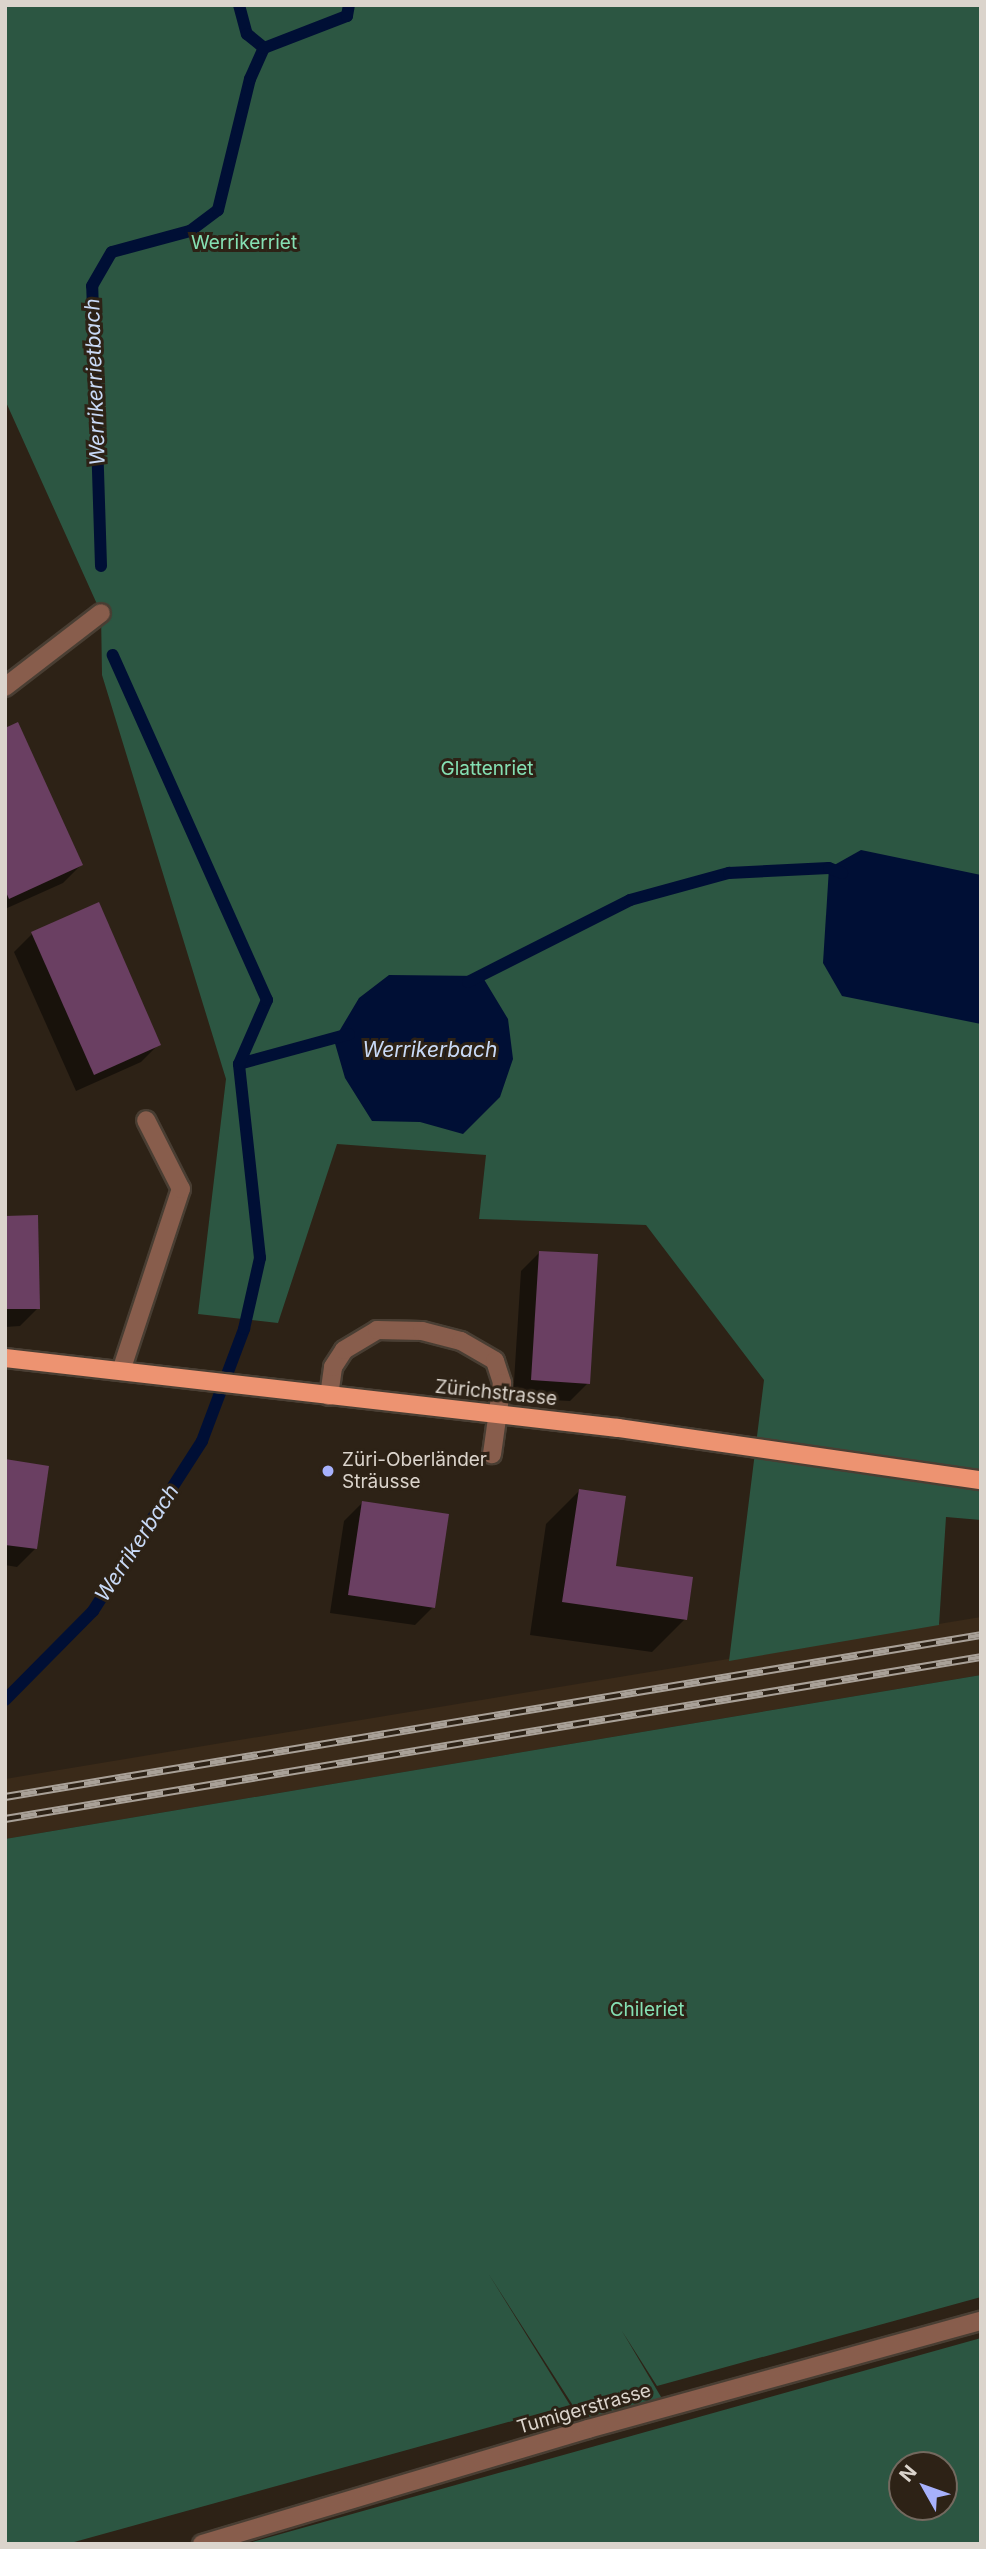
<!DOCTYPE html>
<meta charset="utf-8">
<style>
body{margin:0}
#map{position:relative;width:986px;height:2549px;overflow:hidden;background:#2d2216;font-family:Inter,sans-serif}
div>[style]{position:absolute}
.built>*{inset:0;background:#3a2a19}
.green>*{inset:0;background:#2c5642}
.water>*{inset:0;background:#000f35}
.shadow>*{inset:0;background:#0007}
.stream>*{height:12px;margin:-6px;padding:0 6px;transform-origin:6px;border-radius:6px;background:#000f35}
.building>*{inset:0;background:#6a3f62}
.roads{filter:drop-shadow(2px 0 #493e33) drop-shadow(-2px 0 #493e33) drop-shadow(0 2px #493e33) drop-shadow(0 -2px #493e33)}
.minor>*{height:18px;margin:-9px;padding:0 9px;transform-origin:9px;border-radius:9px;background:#885d4c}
.major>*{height:18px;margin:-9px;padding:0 9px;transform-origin:9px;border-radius:9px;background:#ed9371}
.rail>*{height:8px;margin-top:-4px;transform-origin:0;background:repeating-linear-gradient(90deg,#2d2216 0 16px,#a9a198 0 32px);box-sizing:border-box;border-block:2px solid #a9a198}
.dots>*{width:19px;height:19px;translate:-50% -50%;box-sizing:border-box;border:4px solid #2d2216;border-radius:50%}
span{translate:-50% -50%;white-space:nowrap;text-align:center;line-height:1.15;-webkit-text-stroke:6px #2d2216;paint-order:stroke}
.park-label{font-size:19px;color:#85e0b3}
.street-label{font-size:19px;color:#dbd4cc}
.poi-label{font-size:19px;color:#dbd4cc}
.left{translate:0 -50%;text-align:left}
.water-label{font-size:21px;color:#c9daf7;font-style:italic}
.frame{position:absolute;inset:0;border:7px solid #dbd4cc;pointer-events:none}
.north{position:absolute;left:888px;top:2451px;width:70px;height:70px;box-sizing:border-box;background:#2d2216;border:2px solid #73695f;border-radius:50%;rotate:310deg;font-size:19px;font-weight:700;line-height:28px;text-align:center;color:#dbd4cc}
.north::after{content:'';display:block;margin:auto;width:24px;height:32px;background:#a7b1fc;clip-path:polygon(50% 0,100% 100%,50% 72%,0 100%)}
</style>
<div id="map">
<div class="built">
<i style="clip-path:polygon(981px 1617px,981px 1675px,5px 1839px,5px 1779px)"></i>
</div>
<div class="green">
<i style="clip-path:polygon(5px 5px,981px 5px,981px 1520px,946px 1517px,939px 1625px,729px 1661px,764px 1380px,646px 1225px,479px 1219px,486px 1155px,337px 1144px,278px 1323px,198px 1314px,226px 1079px,102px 675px,101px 613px,5px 400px)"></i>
<i style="clip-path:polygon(981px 1675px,981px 2297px,657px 2386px,622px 2331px,667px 2407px,588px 2429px,488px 2273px,570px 2405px,67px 2544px,5px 2544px,5px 1839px)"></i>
<i style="clip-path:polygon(evenodd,981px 2338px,981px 2544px,245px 2544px,981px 2338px,902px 2465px,944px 2465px,944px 2507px,902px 2507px,902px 2465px)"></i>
</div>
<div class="water">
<i style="clip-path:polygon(861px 850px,981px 875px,981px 1024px,842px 996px,823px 963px,829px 868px)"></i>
<i style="clip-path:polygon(389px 975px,482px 976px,508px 1019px,513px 1059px,500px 1097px,463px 1134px,420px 1122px,372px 1121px,345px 1078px,334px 1040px,359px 998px)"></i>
</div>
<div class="shadow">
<i style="clip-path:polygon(5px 730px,81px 865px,63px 883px,5px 909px)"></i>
<i style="clip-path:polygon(32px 934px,159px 1044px,141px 1062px,76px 1091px,14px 952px)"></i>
<i style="clip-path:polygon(5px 1218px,38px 1308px,20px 1326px,5px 1327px)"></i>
<i style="clip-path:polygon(539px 1253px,588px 1383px,570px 1401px,513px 1398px,521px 1271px)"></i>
<i style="clip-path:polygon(5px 1461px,35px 1549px,17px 1567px,5px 1565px)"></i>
<i style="clip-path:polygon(579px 1491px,614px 1567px,685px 1619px,652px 1652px,530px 1635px,546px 1524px)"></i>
<i style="clip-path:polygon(362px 1503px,433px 1607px,415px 1625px,330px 1613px,344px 1521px)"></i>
</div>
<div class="stream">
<i style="left:239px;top:5px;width:30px;rotate:75deg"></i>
<i style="left:247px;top:34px;width:22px;rotate:39deg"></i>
<i style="left:101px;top:566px;width:280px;rotate:-91.8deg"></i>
<i style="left:92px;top:286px;width:39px;rotate:-60deg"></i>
<i style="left:112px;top:252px;width:81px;rotate:-15.1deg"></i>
<i style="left:190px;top:231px;width:35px;rotate:-37deg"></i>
<i style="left:218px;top:210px;width:135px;rotate:-76.3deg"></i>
<i style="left:250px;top:79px;width:34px;rotate:-66deg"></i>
<i style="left:264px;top:48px;width:89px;rotate:-21.1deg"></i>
<i style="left:347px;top:16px;width:11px;rotate:-80deg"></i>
<i style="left:468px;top:982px;width:182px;rotate:-26.8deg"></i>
<i style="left:630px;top:900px;width:103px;rotate:-15.3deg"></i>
<i style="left:729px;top:873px;width:100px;rotate:-2.9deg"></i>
<i style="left:829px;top:868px;width:14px;rotate:21deg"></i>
<i style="left:239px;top:1064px;width:114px;rotate:-15.3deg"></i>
<i style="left:5px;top:1700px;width:125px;rotate:-45.3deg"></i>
<i style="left:93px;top:1611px;width:202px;rotate:-57.3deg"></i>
<i style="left:202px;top:1441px;width:120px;rotate:-69.4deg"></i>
<i style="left:244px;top:1329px;width:73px;rotate:-77.3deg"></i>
<i style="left:260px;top:1258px;width:195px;rotate:-96.2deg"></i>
<i style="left:239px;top:1064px;width:70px;rotate:-66.4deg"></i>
<i style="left:267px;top:1000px;width:378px;rotate:-114.1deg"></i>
</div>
<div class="building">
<i style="clip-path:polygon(18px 722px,83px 865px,9px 899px,5px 890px,5px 728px)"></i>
<i style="clip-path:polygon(99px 902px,161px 1045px,94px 1075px,31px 932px)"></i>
<i style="clip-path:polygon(38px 1215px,40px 1309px,5px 1309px,5px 1216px)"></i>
<i style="clip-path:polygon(539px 1251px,598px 1254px,590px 1384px,531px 1380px)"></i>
<i style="clip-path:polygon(5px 1459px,49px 1466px,37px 1549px,5px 1545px)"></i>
<i style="clip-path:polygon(579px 1489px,626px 1496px,616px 1566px,693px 1577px,687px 1620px,562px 1602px)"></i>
<i style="clip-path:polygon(362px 1501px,449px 1514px,435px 1608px,348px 1595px)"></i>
</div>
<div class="roads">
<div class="minor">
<i style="left:5px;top:687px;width:121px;rotate:-37.6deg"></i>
<i style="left:121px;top:1371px;width:192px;rotate:-71.8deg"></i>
<i style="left:181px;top:1189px;width:77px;rotate:-116.9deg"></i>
<i style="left:329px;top:1396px;width:29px;rotate:-82deg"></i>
<i style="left:333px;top:1367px;width:20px;rotate:-57deg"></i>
<i style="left:344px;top:1350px;width:39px;rotate:-31deg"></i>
<i style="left:377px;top:1330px;width:45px;rotate:1.3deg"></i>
<i style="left:422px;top:1331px;width:40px;rotate:14.4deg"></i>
<i style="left:461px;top:1341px;width:39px;rotate:30deg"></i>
<i style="left:495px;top:1361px;width:23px;rotate:72deg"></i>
<i style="left:502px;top:1383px;width:72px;rotate:98deg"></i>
<i style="left:202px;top:2544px;width:403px;rotate:-16.6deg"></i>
<i style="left:588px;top:2429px;width:408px;rotate:-15.4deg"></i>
</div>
<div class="major">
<i style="left:5px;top:1358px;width:617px;rotate:6.51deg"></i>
<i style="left:618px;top:1428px;width:367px;rotate:8.2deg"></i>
</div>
</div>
<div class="rail">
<i style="left:5px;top:1797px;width:989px;rotate:-9.42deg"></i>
<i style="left:5px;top:1819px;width:989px;rotate:-9.42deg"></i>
</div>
<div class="dots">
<i style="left:328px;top:1471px;background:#a7b1fc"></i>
</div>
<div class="park-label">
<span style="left:244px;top:243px">Werrikerriet</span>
<span style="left:487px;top:769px">Glattenriet</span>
<span style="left:647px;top:2010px">Chileriet</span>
</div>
<div class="street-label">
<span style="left:496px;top:1393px;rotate:6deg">Zürichstrasse</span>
<span style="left:584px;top:2409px;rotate:-16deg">Tumigerstrasse</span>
</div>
<div class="poi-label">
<span class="left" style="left:342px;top:1471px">Züri-Oberländer<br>Sträusse</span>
</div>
<div class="water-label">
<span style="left:95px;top:382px;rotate:-92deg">Werrikerrietbach</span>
<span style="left:430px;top:1050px">Werrikerbach</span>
<span style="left:137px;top:1543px;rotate:-57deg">Werrikerbach</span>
</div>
<div class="frame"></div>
<div class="north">N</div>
</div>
